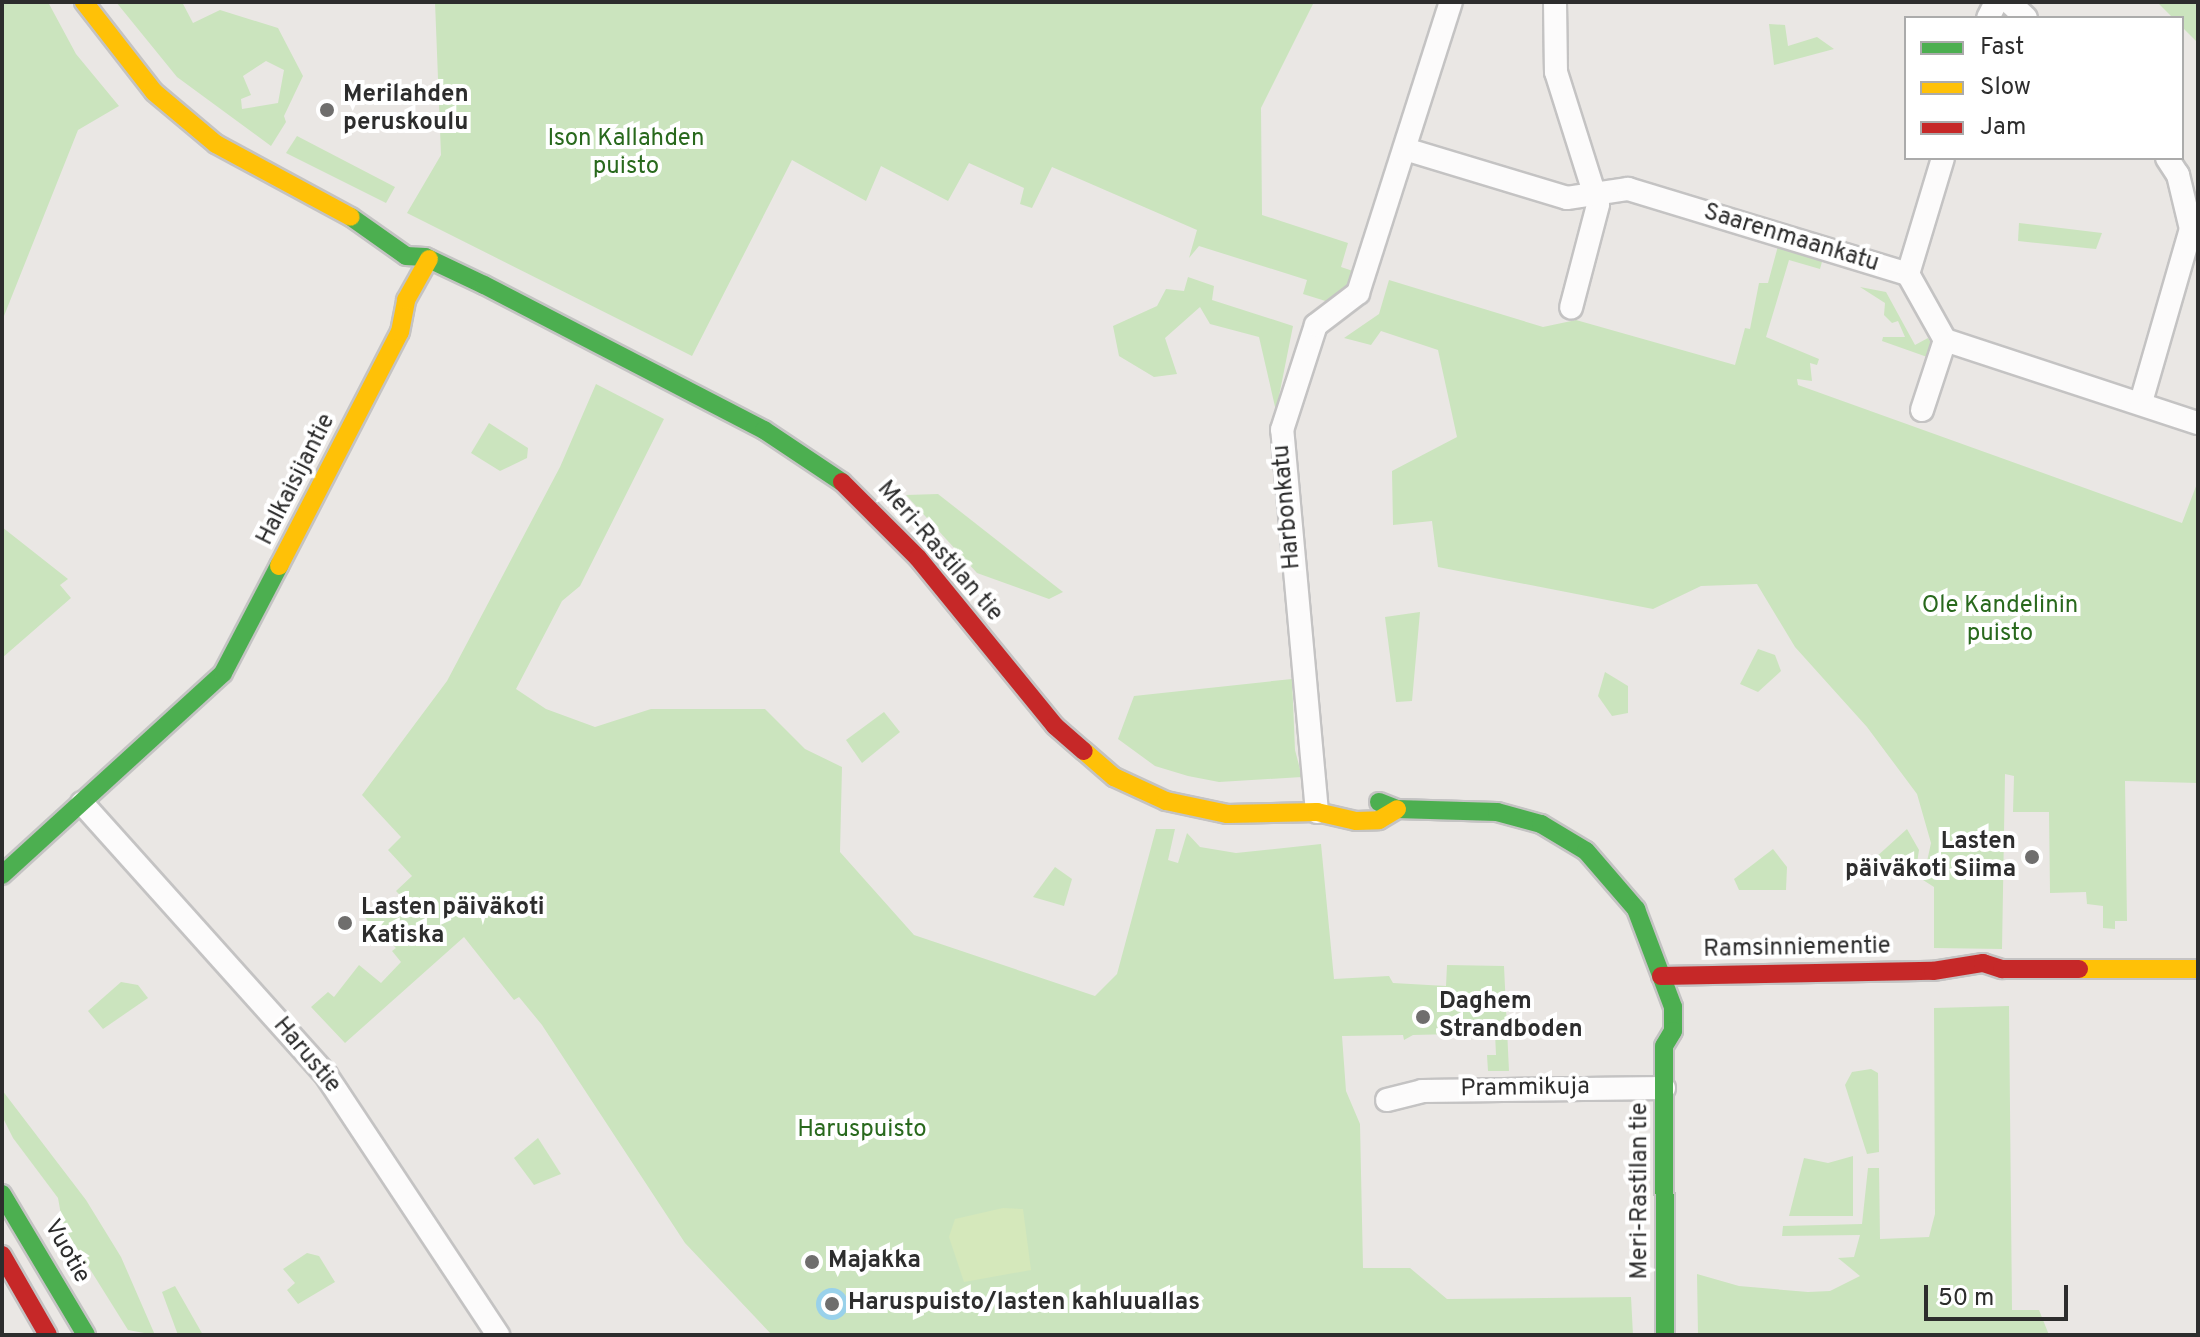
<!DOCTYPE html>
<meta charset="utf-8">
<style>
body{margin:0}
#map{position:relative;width:2200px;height:1337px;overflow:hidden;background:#eae7e4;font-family:Overpass,sans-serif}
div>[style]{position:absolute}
.green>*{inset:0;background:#cbe4be}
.pitch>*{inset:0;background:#d5e8bb}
.water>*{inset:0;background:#99d1ea}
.round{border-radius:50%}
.roads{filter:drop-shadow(2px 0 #c4c3c3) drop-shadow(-2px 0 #c4c3c3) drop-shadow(0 2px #c4c3c3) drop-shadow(0 -2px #c4c3c3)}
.street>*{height:22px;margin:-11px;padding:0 11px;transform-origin:11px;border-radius:11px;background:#fcfbfb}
.fast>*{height:18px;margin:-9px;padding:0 9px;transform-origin:9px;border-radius:9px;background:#4caf50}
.slow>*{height:18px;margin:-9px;padding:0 9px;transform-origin:9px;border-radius:9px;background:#ffc107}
.jam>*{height:18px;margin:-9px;padding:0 9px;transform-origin:9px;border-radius:9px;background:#c62828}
.dots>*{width:22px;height:22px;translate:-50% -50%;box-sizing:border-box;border:4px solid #fff;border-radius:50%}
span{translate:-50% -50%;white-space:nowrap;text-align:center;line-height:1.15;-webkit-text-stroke:8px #fff;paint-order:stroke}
.poi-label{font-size:24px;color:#2d2d2d;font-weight:700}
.left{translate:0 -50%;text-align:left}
.right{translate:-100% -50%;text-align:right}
.park-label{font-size:24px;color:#29691d}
.street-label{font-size:24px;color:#2d2d2d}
.frame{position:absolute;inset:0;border:4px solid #2d2d2d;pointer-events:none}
.legend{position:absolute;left:1904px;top:16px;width:280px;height:144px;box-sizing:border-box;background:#fff;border:2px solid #ababab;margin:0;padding:10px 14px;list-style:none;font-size:24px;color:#2d2d2d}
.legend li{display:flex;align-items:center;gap:16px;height:40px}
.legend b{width:40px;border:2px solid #ababab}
.scale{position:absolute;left:1924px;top:1285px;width:144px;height:36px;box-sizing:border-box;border:4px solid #2d2d2d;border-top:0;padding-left:10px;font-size:24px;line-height:28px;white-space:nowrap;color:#2d2d2d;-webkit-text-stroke:6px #fff;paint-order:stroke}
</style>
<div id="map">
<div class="green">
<i style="clip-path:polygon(2px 2px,48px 2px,76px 54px,119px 106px,78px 130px,2px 321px)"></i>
<i style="clip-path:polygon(evenodd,116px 2px,182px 2px,193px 23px,220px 10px,278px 28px,303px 76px,284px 116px,286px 122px,271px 146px,177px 77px,116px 2px,266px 61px,284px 70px,278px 103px,242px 109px,241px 99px,251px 95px,243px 76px,266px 61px)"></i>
<i style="clip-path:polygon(435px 2px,1314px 2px,1261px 108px,1262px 215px,1348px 243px,1341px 267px,1356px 272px,1350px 291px,1332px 303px,1303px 294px,1307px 280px,1199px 246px,1189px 258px,1197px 230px,1052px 167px,1032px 208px,1020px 204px,1024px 188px,969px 163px,948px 201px,881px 166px,866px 201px,792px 160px,692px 356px,407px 213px,441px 155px)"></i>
<i style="clip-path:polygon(2157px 2px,2198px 2px,2198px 43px,2182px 27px,2182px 18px,2173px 18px)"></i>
<i style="clip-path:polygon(1769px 24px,1785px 25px,1788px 46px,1817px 37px,1834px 49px,1774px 65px)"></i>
<i style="clip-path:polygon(297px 136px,395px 187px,386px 203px,286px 153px)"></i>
<i style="clip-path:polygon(2019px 223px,2102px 233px,2096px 249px,2018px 241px)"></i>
<i style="clip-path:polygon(1778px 246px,1823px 258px,1820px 269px,1789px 260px,1766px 337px,1819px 359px,1817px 365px,1810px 363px,1812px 381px,1797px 379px,1798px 385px,2182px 523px,2198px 481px,2198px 783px,2125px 781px,2127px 921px,2115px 921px,2115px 929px,2103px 928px,2103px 906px,2087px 904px,2086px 892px,2050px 893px,2049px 812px,2013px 812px,2014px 776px,2005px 774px,2002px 949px,1934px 948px,1934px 887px,1923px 880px,1931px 843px,1917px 794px,1867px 727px,1795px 647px,1757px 584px,1701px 586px,1653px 609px,1438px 567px,1432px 521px,1393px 525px,1392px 471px,1457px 437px,1438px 350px,1381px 331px,1371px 345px,1344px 338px,1379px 314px,1389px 280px,1543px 327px,1576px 320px,1735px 365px,1745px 328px,1750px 329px,1759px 283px,1768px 283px)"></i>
<i style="clip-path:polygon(1188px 277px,1214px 286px,1212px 300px,1293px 326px,1276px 411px,1259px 337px,1210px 324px,1200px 307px,1165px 338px,1177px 374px,1154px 377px,1119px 356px,1113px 326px,1157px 306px,1166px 289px,1184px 291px)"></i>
<i style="clip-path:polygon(1860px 287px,1886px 292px,1915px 345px,1928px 338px,1934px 347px,1930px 358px,1882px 341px,1883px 337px,1905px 337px,1898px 321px,1892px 323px,1884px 315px,1885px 303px)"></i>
<i style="clip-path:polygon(596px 384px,664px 419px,580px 586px,562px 601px,516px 689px,546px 709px,595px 727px,651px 709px,765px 709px,805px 749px,842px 767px,840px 852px,914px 935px,1095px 996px,1117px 974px,1156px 829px,1175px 829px,1168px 860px,1178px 863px,1187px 833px,1200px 847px,1236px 853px,1321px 844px,1334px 979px,1389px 976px,1393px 983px,1446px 986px,1447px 965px,1504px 966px,1509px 1071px,1488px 1071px,1487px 1055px,1496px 1055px,1495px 1033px,1413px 1035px,1404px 1040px,1403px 1035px,1342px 1036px,1346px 1091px,1360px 1124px,1363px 1268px,1410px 1268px,1447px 1299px,1631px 1297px,1633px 1335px,772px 1335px,685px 1243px,542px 1025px,519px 997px,514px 1000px,464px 937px,345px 1043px,311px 1007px,328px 992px,334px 997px,359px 965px,381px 983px,401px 962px,392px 951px,396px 948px,365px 918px,401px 896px,396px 891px,412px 876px,388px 850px,401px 837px,362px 795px,447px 681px,560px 467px)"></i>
<i style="clip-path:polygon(489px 423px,528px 448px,527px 458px,500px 471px,471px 453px)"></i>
<i style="clip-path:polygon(938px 494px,1063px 592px,1049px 599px,977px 573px,906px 495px)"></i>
<i style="clip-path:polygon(2px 527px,68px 579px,60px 585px,71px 598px,2px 658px)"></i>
<i style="clip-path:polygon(1420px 612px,1412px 701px,1396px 702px,1385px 617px)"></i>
<i style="clip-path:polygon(1758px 649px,1775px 655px,1781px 671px,1758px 692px,1740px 684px)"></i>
<i style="clip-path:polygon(1605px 672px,1628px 686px,1628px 713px,1612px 716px,1598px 696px)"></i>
<i style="clip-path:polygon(1292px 679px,1295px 750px,1302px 777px,1219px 782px,1188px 776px,1155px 766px,1118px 739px,1134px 696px)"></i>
<i style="clip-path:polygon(884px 712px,900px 732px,862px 763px,846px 740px)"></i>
<i style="clip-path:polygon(1907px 829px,1919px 850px,1916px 870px,1883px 872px,1875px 858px)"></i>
<i style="clip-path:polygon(1773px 849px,1787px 867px,1786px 890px,1739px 890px,1734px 879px)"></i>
<i style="clip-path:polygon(1055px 867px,1072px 879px,1064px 906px,1033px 897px)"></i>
<i style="clip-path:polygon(121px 982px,138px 985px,148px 998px,103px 1029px,88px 1011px)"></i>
<i style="clip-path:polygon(2009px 1006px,2012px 1310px,2039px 1310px,2049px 1335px,1698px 1335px,1697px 1274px,1739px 1286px,1808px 1292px,1830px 1291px,1860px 1276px,1838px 1258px,1854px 1257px,1860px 1235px,1782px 1236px,1783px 1226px,1862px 1224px,1868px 1168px,1879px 1168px,1880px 1239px,1929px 1237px,1935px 1214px,1934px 1008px)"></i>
<i style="clip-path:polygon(1871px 1069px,1878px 1073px,1879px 1152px,1867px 1154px,1845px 1085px,1852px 1072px)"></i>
<i style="clip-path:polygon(2px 1090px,86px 1200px,121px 1257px,155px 1335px,128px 1330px,63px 1226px,58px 1198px,13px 1138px,2px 1116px)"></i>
<i style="clip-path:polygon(538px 1138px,561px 1174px,534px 1185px,514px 1158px)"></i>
<i style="clip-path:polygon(1853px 1156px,1853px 1216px,1789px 1216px,1804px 1158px,1828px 1163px)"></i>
<i style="clip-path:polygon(307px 1253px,319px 1256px,335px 1282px,298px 1304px,287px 1290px,295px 1283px,283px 1269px)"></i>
<i style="clip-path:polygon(175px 1286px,203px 1335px,178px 1335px,162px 1292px)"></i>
</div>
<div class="pitch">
<i style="clip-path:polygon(1003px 1208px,1023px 1209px,1031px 1270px,964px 1282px,949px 1237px,955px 1219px)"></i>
</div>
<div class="water">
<i class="round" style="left:816px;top:1288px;width:32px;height:32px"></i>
</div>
<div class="roads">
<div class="street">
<i style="left:1555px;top:2px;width:70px;rotate:89.2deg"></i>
<i style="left:1556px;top:72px;width:139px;rotate:72.5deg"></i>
<i style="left:1598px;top:205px;width:106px;rotate:104.7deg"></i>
<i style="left:2009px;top:2px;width:23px;rotate:43deg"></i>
<i style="left:1988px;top:18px;width:18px;rotate:-63deg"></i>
<i style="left:1405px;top:149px;width:169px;rotate:16.8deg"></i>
<i style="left:1567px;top:198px;width:62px;rotate:-8.4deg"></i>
<i style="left:1628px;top:189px;width:293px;rotate:16.9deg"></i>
<i style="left:1908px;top:274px;width:76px;rotate:60.7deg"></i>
<i style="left:1945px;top:340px;width:266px;rotate:18.2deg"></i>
<i style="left:1908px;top:274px;width:121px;rotate:-73.2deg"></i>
<i style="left:2141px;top:402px;width:180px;rotate:-73.9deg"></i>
<i style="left:2191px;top:229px;width:56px;rotate:-103.5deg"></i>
<i style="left:2178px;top:175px;width:20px;rotate:-123deg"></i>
<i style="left:1922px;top:410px;width:74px;rotate:-71.8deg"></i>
<i style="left:82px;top:803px;width:365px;rotate:48.1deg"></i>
<i style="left:326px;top:1075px;width:312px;rotate:56.5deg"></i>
<i style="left:1317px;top:812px;width:384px;rotate:-95.2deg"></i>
<i style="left:1282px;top:430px;width:110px;rotate:-72.1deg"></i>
<i style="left:1316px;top:325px;width:53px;rotate:-37.3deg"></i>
<i style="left:1358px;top:293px;width:305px;rotate:-72.3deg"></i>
<i style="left:1387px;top:1100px;width:36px;rotate:-14deg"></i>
<i style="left:1422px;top:1091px;width:242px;rotate:-0.7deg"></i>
</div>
<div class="fast">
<i style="left:351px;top:217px;width:67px;rotate:35.3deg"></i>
<i style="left:406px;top:256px;width:19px;rotate:3deg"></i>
<i style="left:425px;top:257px;width:65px;rotate:25.4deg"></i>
<i style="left:484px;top:285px;width:315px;rotate:27.4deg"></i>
<i style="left:764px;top:430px;width:94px;rotate:33.7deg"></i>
<i style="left:1379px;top:802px;width:19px;rotate:21deg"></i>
<i style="left:1397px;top:809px;width:100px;rotate:1.7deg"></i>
<i style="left:1497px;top:812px;width:46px;rotate:15.3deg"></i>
<i style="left:1541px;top:824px;width:52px;rotate:31deg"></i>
<i style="left:1586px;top:851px;width:77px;rotate:49.2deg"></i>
<i style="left:1636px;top:909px;width:105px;rotate:69.3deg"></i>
<i style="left:1673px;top:1007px;width:24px;rotate:90deg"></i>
<i style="left:1673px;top:1031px;width:17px;rotate:121deg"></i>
<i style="left:1664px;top:1046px;width:289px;rotate:89.8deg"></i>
<i style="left:2px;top:875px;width:299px;rotate:-42.4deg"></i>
<i style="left:223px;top:673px;width:121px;rotate:-62.4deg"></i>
<i style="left:2px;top:1194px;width:164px;rotate:59.2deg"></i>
</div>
<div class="slow">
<i style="left:84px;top:2px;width:114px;rotate:52.1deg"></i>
<i style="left:154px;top:92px;width:81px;rotate:40deg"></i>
<i style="left:216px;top:144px;width:153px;rotate:28.4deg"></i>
<i style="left:279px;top:566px;width:263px;rotate:-62.7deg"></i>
<i style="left:400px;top:332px;width:33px;rotate:-79deg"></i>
<i style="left:406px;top:300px;width:47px;rotate:-60.7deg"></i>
<i style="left:1084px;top:751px;width:40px;rotate:41deg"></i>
<i style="left:1114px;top:777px;width:57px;rotate:24.8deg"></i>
<i style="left:1166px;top:801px;width:62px;rotate:12deg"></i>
<i style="left:1227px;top:814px;width:90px;rotate:-1.3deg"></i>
<i style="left:1317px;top:812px;width:40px;rotate:13deg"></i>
<i style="left:1356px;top:821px;width:23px;rotate:-2deg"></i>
<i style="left:1379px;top:820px;width:21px;rotate:-31deg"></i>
<i style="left:2079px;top:969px;width:119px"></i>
</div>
<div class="jam">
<i style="left:842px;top:482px;width:107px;rotate:45deg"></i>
<i style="left:918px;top:558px;width:217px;rotate:50.8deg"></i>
<i style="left:1055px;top:726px;width:38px;rotate:41deg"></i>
<i style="left:1661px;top:976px;width:272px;rotate:-1.1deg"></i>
<i style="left:1933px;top:971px;width:51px;rotate:-9.1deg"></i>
<i style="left:1983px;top:963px;width:20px;rotate:18deg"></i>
<i style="left:2002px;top:969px;width:77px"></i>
<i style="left:2px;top:1255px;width:92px;rotate:60.1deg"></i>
</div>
</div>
<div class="dots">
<i style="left:327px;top:110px;background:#6f6e6d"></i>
<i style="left:2032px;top:857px;background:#6f6e6d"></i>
<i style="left:345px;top:923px;background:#6f6e6d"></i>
<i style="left:1423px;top:1017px;background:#6f6e6d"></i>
<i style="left:812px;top:1262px;background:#6f6e6d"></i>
<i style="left:832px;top:1304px;background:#6f6e6d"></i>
</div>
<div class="poi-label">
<span class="left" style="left:343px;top:110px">Merilahden<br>peruskoulu</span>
<span class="right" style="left:2016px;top:857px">Lasten<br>päiväkoti Siima</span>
<span class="left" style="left:361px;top:923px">Lasten päiväkoti<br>Katiska</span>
<span class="left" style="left:1439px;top:1017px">Daghem<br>Strandboden</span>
<span class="left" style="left:828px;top:1262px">Majakka</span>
<span class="left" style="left:848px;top:1304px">Haruspuisto/lasten kahluuallas</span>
</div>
<div class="park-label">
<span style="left:626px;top:154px">Ison Kallahden<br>puisto</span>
<span style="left:2000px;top:621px">Ole Kandelinin<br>puisto</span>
<span style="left:862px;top:1131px">Haruspuisto</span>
</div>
<div class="street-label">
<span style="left:1791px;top:239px;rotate:17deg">Saarenmaankatu</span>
<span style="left:297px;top:480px;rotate:-63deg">Halkaisijantie</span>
<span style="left:1288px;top:507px;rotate:-95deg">Harbonkatu</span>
<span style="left:939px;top:552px;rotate:49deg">Meri-Rastilan tie</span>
<span style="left:1797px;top:949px;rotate:-1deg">Ramsinniementie</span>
<span style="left:306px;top:1056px;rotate:50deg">Harustie</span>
<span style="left:1525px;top:1089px;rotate:-1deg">Prammikuja</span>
<span style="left:1641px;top:1191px;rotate:-90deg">Meri-Rastilan tie</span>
<span style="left:66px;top:1252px;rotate:60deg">Vuotie</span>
</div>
<div class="frame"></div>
<ul class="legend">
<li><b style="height:10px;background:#4caf50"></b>Fast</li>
<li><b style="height:10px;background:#ffc107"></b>Slow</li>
<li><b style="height:10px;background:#c62828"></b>Jam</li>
</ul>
<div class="scale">50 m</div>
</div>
